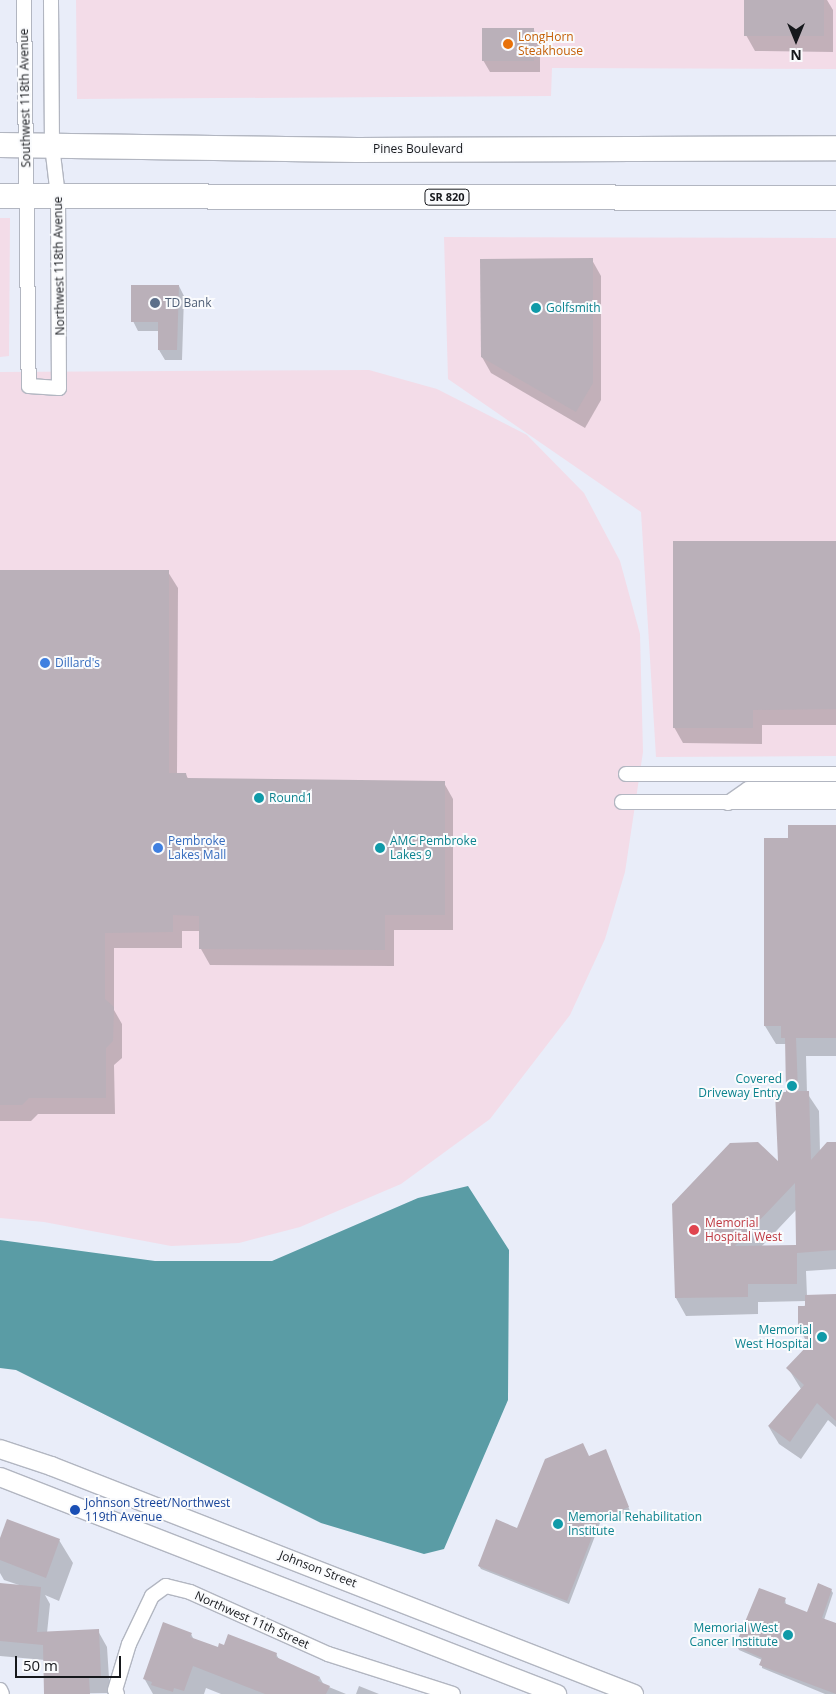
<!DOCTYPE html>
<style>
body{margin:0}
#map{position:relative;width:836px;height:1694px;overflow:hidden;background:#e9edf9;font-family:"Open Sans",sans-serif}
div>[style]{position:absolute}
.commercial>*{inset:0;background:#f3dce8}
.water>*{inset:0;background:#5a9ca5}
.shadow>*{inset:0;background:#0003}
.building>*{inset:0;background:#bab0b9}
.roads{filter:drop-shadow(1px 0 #b2b6c1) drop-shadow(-1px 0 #b2b6c1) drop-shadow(0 1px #b2b6c1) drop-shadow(0 -1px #b2b6c1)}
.minor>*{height:14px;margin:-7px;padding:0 7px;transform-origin:7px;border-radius:7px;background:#fff}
.tertiary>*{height:18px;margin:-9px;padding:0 9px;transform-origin:9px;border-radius:9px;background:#fff}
.trunk>*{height:24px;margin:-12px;padding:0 12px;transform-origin:12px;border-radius:12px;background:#fff}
.dots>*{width:14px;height:14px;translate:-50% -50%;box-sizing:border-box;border:2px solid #fafbfd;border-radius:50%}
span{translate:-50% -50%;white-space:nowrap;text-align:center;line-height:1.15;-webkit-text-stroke:4px #fafbfd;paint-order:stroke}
.shield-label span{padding:1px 4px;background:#fafbfd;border:1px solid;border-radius:4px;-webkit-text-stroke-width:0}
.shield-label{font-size:11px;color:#16181c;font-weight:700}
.food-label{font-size:12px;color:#c56008}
.left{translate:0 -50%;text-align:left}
.street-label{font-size:12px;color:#16181c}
.service-label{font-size:12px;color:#4e5e75}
.culture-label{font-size:12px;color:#0d838f}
.right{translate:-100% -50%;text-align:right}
.shop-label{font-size:12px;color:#366cbe}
.health-label{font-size:12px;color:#be3a42}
.transit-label{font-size:12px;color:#164399}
.north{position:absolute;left:771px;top:15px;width:50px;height:50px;-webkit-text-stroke:4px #fafbfd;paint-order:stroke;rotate:180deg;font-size:14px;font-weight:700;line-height:20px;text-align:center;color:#16181c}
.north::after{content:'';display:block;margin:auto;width:18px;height:22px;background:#16181c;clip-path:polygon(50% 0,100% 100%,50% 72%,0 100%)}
.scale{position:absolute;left:15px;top:1656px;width:106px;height:22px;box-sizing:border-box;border:2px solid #16181c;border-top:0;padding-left:6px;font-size:15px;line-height:18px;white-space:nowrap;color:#16181c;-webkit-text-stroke:4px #fafbfd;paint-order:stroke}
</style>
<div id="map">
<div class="commercial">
<i style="clip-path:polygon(76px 0,836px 0,836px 69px,552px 68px,551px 96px,77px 99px)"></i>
<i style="clip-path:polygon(0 218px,10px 218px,9px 356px,0 357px)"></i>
<i style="clip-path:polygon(444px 237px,836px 238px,836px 756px,656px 757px,641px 512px,448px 379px)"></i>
<i style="clip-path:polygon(369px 370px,437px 389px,527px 435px,584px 493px,620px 561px,640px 634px,643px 752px,625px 872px,605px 939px,570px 1015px,490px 1119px,401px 1184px,300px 1227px,239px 1243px,171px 1246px,44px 1222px,0 1218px,0 372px)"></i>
</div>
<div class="water">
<i style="clip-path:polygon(468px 1186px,509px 1250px,508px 1400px,444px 1549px,424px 1554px,321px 1523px,16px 1370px,0 1368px,0 1240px,155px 1261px,272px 1261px,418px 1198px)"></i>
</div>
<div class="shadow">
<i style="clip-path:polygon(746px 0,827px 0,833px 10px,833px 52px,755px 51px,746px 35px)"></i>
<i style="clip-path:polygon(533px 29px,540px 41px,540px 72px,490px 72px,483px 60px)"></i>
<i style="clip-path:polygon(592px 260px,601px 276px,601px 400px,585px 428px,491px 373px,482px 357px)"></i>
<i style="clip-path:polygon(179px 286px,184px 296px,182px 360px,165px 360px,159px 350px,159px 331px,138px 331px,133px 321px)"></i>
<i style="clip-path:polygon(836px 542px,836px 725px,762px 725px,762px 744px,683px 743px,674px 727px)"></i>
<i style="clip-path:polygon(0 572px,168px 572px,178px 588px,177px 774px,186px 775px,189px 780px,444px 783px,453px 799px,453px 930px,394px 930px,394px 966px,210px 965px,201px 949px,200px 931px,182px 931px,182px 948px,114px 948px,114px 1010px,122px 1024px,122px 1058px,114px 1065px,115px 1114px,38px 1114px,31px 1121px,0 1121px)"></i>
<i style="clip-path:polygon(evenodd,836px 827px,836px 1056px,806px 1056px,807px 1093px,819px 1111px,820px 1152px,836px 1143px,836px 1269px,806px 1271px,807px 1296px,836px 1296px,836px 1427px,828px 1420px,801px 1459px,779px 1444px,769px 1427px,801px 1389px,788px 1368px,809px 1347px,799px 1327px,806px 1301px,758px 1302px,758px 1314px,686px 1316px,676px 1298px,780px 1164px,788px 1093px,786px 1044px,776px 1044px,765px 1026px,766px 839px,789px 839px,836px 827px,796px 1210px,797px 1246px,761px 1247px,796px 1210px)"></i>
<i style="clip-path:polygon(607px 1454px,630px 1511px,600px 1523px,569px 1604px,481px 1569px,479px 1566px,589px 1458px)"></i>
<i style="clip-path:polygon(59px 1540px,73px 1563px,59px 1601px,45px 1595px,50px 1604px,47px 1633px,98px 1631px,107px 1647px,110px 1693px,45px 1694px,45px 1660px,0 1656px,0 1584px,19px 1585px,4px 1580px,0 1573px,0 1542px)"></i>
<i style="clip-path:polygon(831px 1590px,833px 1593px,824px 1620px,836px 1625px,836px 1694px,825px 1694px,762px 1668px,762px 1660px,739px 1650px,737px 1646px,785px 1599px,786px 1605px,808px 1614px)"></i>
<i style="clip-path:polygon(191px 1634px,194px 1640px,219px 1649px,276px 1654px,280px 1661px,320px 1678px,324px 1685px,346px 1694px,221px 1694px,206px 1688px,204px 1694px,153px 1694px,144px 1678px)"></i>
<i style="clip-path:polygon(359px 1686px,379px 1694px,356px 1694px)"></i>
</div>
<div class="building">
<i style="clip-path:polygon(744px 0,824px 0,824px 36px,744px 36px)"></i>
<i style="clip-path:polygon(482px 28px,534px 28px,534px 61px,482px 61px)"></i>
<i style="clip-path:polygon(593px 258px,593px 383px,576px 412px,481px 357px,480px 259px)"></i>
<i style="clip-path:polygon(131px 285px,179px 285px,177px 350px,158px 350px,158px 322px,131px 322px)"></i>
<i style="clip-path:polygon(673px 541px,836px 541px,836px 709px,753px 710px,753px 728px,673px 728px)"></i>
<i style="clip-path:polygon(0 570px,169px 570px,169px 773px,186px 773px,187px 778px,445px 781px,445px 915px,385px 915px,385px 950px,199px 949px,199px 916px,173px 915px,173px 932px,105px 933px,105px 999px,114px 1007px,113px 1041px,106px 1048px,106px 1098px,29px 1098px,22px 1105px,0 1105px)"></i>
<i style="clip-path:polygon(evenodd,788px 825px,836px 825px,836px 1038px,796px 1038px,798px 1091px,809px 1091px,811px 1160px,827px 1142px,836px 1142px,836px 1250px,797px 1253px,797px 1284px,748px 1284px,748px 1297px,675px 1298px,672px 1204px,730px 1143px,758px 1142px,778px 1161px,775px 1092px,786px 1092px,785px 1038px,781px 1038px,781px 1026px,764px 1026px,764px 838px,788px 838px,788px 825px,795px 1183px,796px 1245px,735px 1246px,795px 1183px)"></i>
<i style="clip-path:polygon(836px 1294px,836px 1421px,817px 1403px,790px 1442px,768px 1426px,804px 1385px,786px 1368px,807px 1346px,807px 1327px,798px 1327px,798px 1306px,805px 1306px,805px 1295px)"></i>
<i style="clip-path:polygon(583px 1443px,589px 1456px,606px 1449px,629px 1507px,599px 1519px,567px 1601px,478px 1566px,496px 1519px,517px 1528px,545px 1459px)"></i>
<i style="clip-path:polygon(7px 1519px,60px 1539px,46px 1578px,0 1560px,0 1538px)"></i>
<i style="clip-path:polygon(0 1583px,41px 1587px,37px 1632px,99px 1629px,101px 1677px,89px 1677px,90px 1694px,44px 1694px,43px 1645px,0 1641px)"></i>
<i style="clip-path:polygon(818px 1583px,832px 1589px,822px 1618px,836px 1623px,836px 1694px,759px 1665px,762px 1658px,735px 1646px,759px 1588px,786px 1598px,784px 1603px,807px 1612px)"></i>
<i style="clip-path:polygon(163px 1622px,192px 1633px,190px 1637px,218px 1647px,219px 1643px,224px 1645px,228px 1634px,277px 1653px,276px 1657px,320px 1677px,318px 1681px,330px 1686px,326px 1694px,265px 1694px,193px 1666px,184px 1691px,174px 1688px,173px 1692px,151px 1685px,152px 1682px,143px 1679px)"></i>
</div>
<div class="roads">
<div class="minor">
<i style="left:24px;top:0;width:386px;rotate:89.3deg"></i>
<i style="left:29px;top:386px;width:30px;rotate:4deg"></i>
<i style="left:59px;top:388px;width:192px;rotate:-90.3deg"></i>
<i style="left:58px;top:196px;width:50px;rotate:-96.8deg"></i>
<i style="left:52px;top:146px;width:146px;rotate:-90.4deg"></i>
<i style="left:626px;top:774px;width:210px"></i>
<i style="left:622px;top:802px;width:214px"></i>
<i style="left:728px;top:803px;width:24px;rotate:-35deg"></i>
<i style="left:748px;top:789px;width:88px"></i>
<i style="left:0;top:1690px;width:4px;rotate:63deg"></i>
<i style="left:117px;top:1694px;width:4px;rotate:-117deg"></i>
<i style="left:115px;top:1690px;width:48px;rotate:-73.1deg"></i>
<i style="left:129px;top:1644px;width:53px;rotate:-64.4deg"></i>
<i style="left:152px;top:1596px;width:17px;rotate:-36deg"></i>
<i style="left:166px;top:1586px;width:25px;rotate:14deg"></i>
<i style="left:190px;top:1592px;width:151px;rotate:24.2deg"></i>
<i style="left:328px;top:1654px;width:131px;rotate:17.7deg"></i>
</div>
<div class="tertiary">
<i style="left:0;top:1449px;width:54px;rotate:18.4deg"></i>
<i style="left:51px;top:1466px;width:626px;rotate:21.36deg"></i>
<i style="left:0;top:1477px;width:598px;rotate:21.29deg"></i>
</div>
<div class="trunk">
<i style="left:0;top:145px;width:357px;rotate:0.8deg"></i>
<i style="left:357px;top:150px;width:479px;rotate:-0.2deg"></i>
<i style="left:0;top:196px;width:836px;rotate:0.14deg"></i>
</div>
</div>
<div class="dots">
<i style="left:508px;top:44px;background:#e8710a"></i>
<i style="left:155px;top:303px;background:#5c6f8a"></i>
<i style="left:536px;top:308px;background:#0f9aa8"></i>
<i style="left:45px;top:663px;background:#3f7fe0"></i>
<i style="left:259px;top:798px;background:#0f9aa8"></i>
<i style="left:158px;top:848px;background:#3f7fe0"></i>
<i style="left:380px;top:848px;background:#0f9aa8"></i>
<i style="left:792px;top:1086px;background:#0f9aa8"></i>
<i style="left:694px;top:1230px;background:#e0444e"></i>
<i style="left:822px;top:1337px;background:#0f9aa8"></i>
<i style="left:75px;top:1510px;background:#1a4fb4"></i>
<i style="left:558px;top:1524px;background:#0f9aa8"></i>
<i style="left:788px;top:1635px;background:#0f9aa8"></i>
</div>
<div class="shield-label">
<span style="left:447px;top:197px">SR 820</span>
</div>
<div class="food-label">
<span class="left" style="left:518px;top:44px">LongHorn<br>Steakhouse</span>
</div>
<div class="street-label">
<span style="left:25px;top:98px;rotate:-91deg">Southwest 118th Avenue</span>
<span style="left:418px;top:149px">Pines Boulevard</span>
<span style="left:59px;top:266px;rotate:-91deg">Northwest 118th Avenue</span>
<span style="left:318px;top:1569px;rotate:21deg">Johnson Street</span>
<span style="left:252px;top:1620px;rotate:24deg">Northwest 11th Street</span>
</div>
<div class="service-label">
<span class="left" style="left:165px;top:303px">TD Bank</span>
</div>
<div class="culture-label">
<span class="left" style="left:546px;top:308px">Golfsmith</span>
<span class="left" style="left:269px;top:798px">Round1</span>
<span class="left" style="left:390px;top:848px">AMC Pembroke<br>Lakes 9</span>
<span class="right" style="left:782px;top:1086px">Covered<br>Driveway Entry</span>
<span class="right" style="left:812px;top:1337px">Memorial<br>West Hospital</span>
<span class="left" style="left:568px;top:1524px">Memorial Rehabilitation<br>Institute</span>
<span class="right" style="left:778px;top:1635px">Memorial West<br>Cancer Institute</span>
</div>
<div class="shop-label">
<span class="left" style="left:55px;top:663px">Dillard's</span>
<span class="left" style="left:168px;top:848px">Pembroke<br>Lakes Mall</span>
</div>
<div class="health-label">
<span class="left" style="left:705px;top:1230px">Memorial<br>Hospital West</span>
</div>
<div class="transit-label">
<span class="left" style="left:85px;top:1510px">Johnson Street/Northwest<br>119th Avenue</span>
</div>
<div class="north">N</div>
<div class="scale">50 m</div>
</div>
